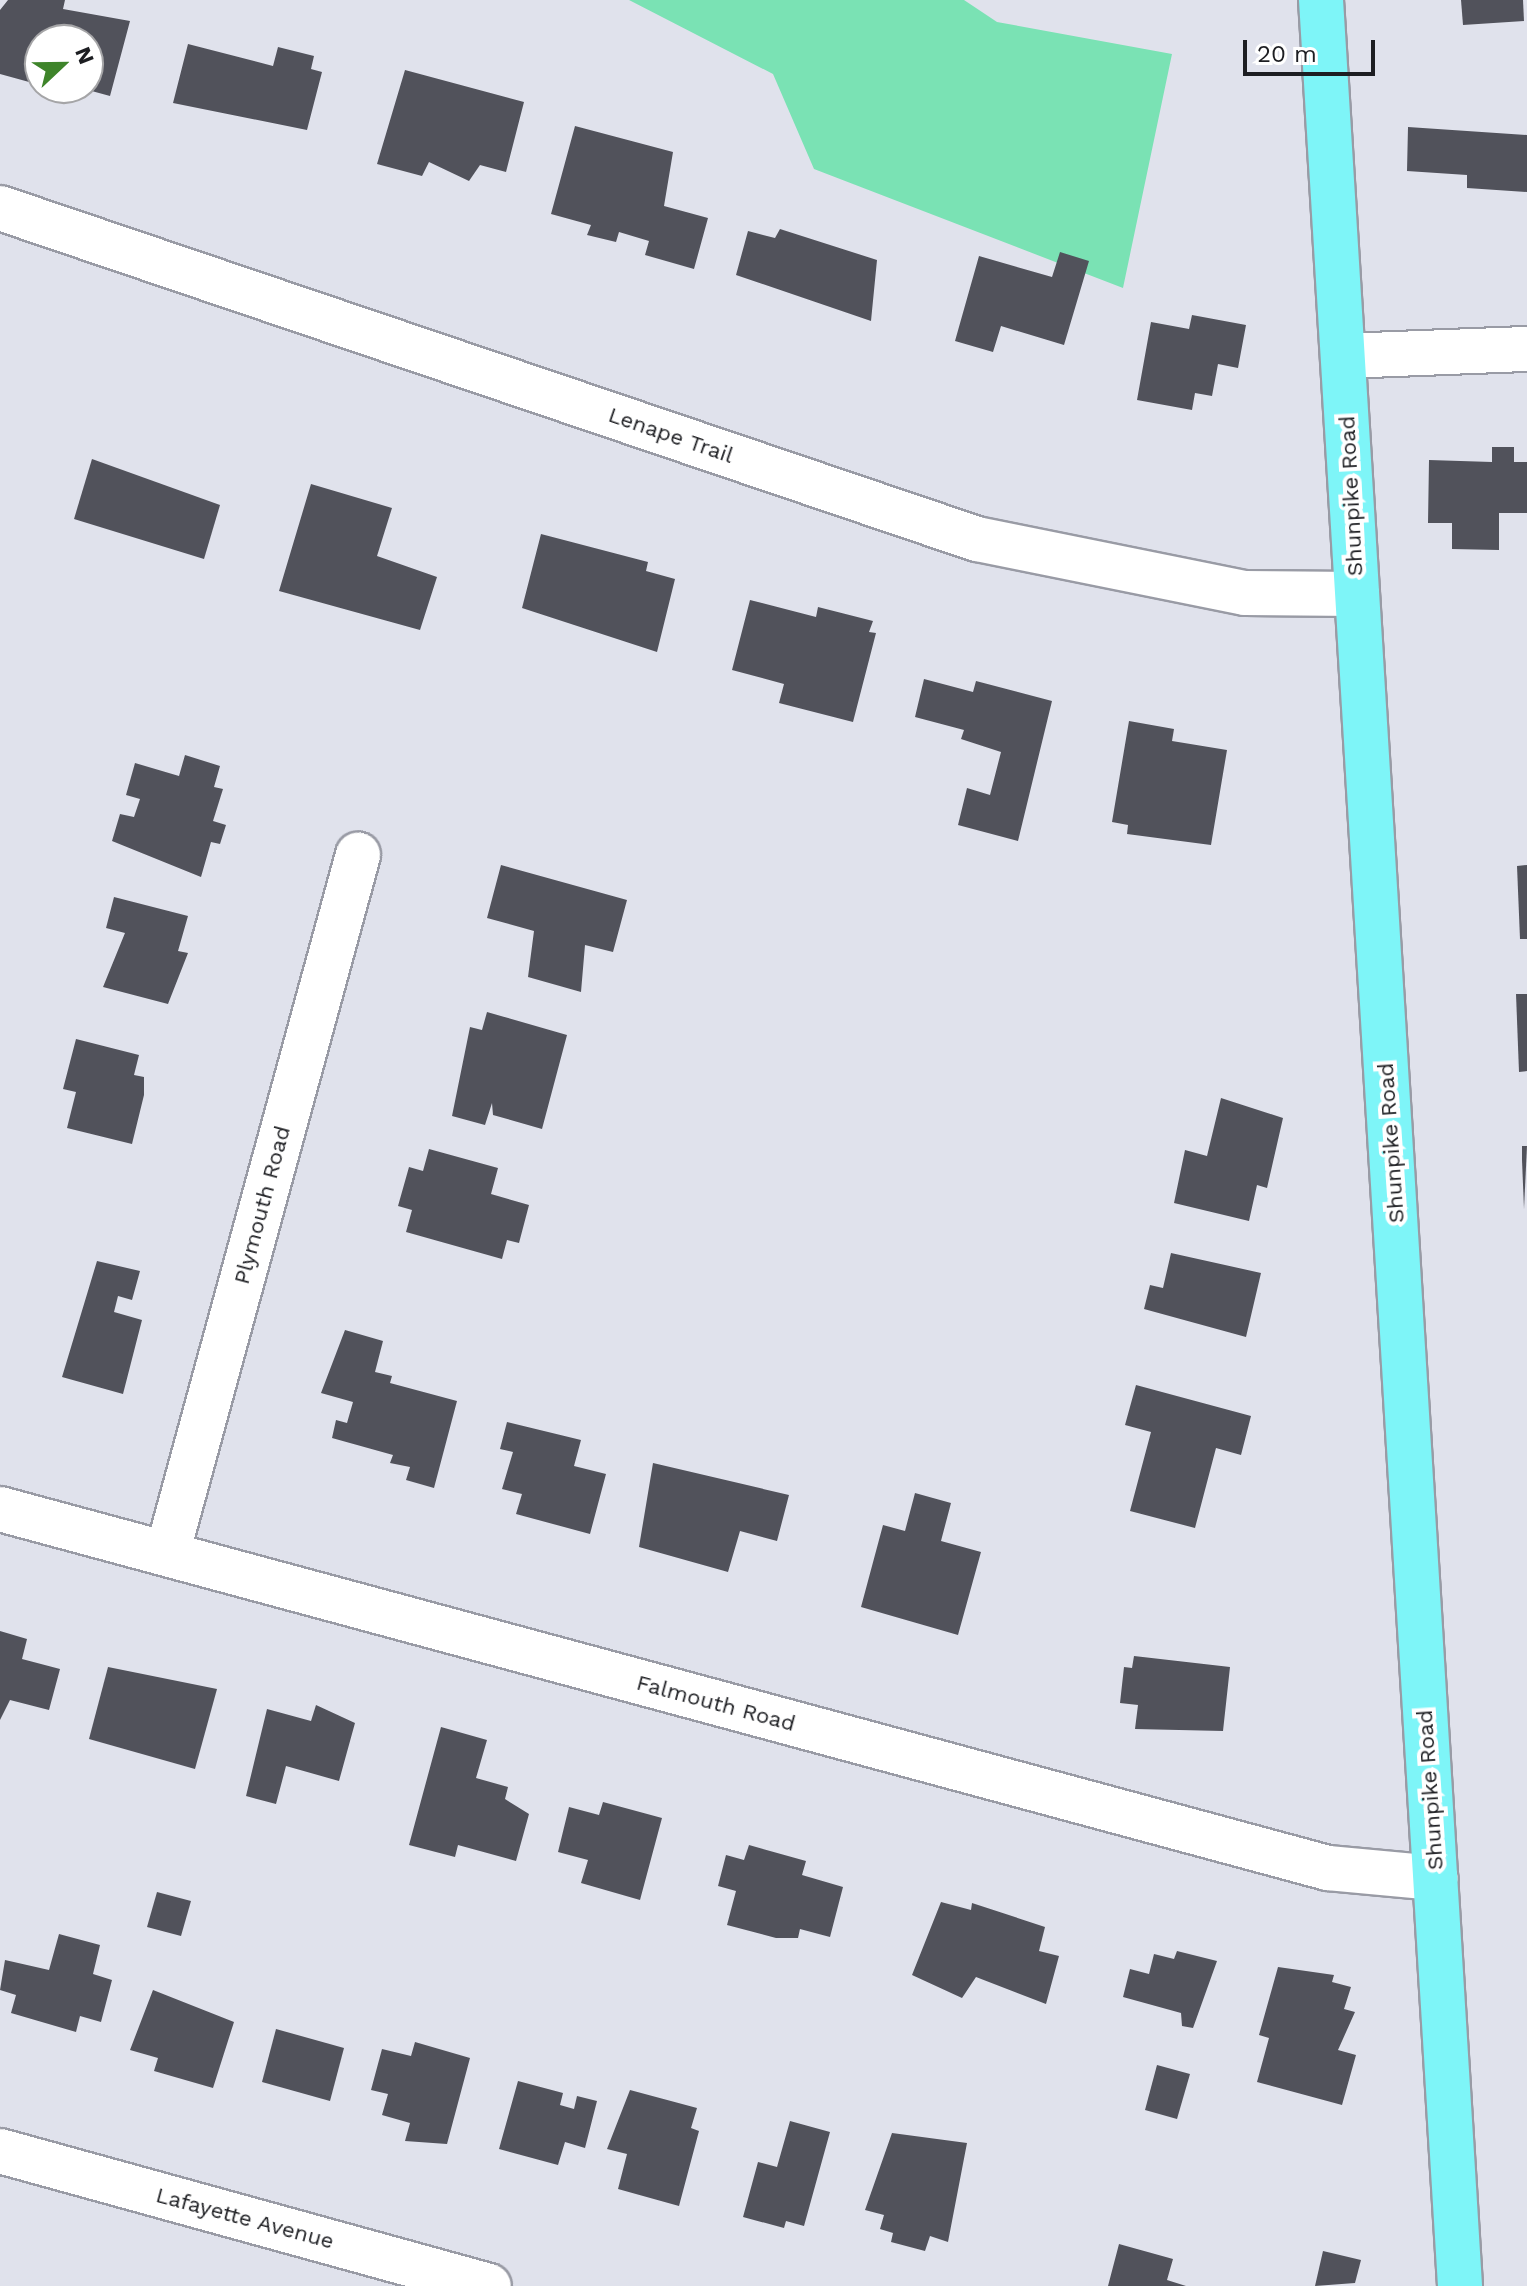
<!DOCTYPE html>
<style>
body{margin:0}
#map{position:relative;width:1527px;height:2286px;overflow:hidden;background:#e0e2ec;font-family:"Work Sans",sans-serif}
div>[style]{position:absolute}
.green>*{inset:0;background:#7ae2b4}
.building>*{inset:0;background:#51525b}
.roads{filter:drop-shadow(2px 0 #999ba5) drop-shadow(-2px 0 #999ba5) drop-shadow(0 2px #999ba5) drop-shadow(0 -2px #999ba5)}
.minor>*{height:44px;margin:-22px;padding:0 22px;transform-origin:22px;border-radius:22px;background:#fff}
.major>*{height:44px;margin:-22px;padding:0 22px;transform-origin:22px;border-radius:22px;background:#7ef5f8}
span{translate:-50% -50%;white-space:nowrap;text-align:center;line-height:1.15;-webkit-text-stroke:8px #fff;paint-order:stroke}
.street-label{font-size:22px;color:#1d1e22}
.north{position:absolute;left:24px;top:24px;width:80px;height:80px;box-sizing:border-box;background:#fff;border:2px solid #a5a5a7;border-radius:50%;rotate:68deg;font-size:22px;font-weight:700;line-height:32px;text-align:center;color:#1d1e22}
.north::after{content:'';display:block;margin:auto;width:28px;height:36px;background:#3e842a;clip-path:polygon(50% 0,100% 100%,50% 72%,0 100%)}
.scale{position:absolute;left:1243px;top:40px;width:132px;height:36px;box-sizing:border-box;border:4px solid #1d1e22;border-top:0;padding-left:10px;font-size:24px;line-height:28px;white-space:nowrap;color:#1d1e22;-webkit-text-stroke:6px #fff;paint-order:stroke}
</style>
<div id="map">
<div class="green">
<i style="clip-path:polygon(629px 0,964px 0,997px 22px,1172px 54px,1123px 288px,814px 169px,773px 74px)"></i>
</div>
<div class="building">
<i style="clip-path:polygon(8px 0,65px 0,63px 9px,130px 21px,110px 96px,88px 90px,88px 40px,40px 40px,40px 85px,0 74px,0 10px)"></i>
<i style="clip-path:polygon(1461px 0,1523px 0,1524px 21px,1463px 25px)"></i>
<i style="clip-path:polygon(188px 44px,273px 66px,278px 47px,314px 56px,311px 69px,322px 72px,307px 130px,173px 103px)"></i>
<i style="clip-path:polygon(405px 70px,524px 102px,506px 172px,480px 165px,469px 181px,429px 162px,422px 176px,377px 164px)"></i>
<i style="clip-path:polygon(575px 126px,673px 152px,664px 206px,708px 218px,694px 269px,645px 255px,649px 241px,619px 232px,616px 242px,587px 235px,591px 225px,551px 214px)"></i>
<i style="clip-path:polygon(1408px 127px,1527px 135px,1527px 192px,1467px 188px,1467px 175px,1407px 171px)"></i>
<i style="clip-path:polygon(780px 229px,877px 260px,871px 321px,736px 275px,748px 231px,775px 238px)"></i>
<i style="clip-path:polygon(1060px 252px,1089px 261px,1064px 345px,1001px 326px,993px 352px,955px 341px,979px 256px,1052px 277px)"></i>
<i style="clip-path:polygon(1192px 315px,1246px 325px,1238px 368px,1218px 364px,1212px 396px,1195px 393px,1192px 410px,1137px 400px,1151px 322px,1189px 329px)"></i>
<i style="clip-path:polygon(1492px 447px,1514px 447px,1514px 462px,1527px 462px,1527px 513px,1499px 513px,1499px 550px,1452px 549px,1452px 523px,1428px 523px,1429px 460px,1492px 462px)"></i>
<i style="clip-path:polygon(92px 459px,220px 505px,204px 559px,74px 519px)"></i>
<i style="clip-path:polygon(311px 484px,392px 508px,377px 556px,437px 577px,420px 630px,279px 591px)"></i>
<i style="clip-path:polygon(541px 534px,648px 562px,646px 571px,675px 579px,657px 652px,522px 608px)"></i>
<i style="clip-path:polygon(750px 600px,816px 617px,818px 607px,873px 621px,869px 632px,876px 633px,853px 722px,779px 703px,784px 684px,732px 670px)"></i>
<i style="clip-path:polygon(924px 679px,973px 692px,976px 681px,1052px 701px,1018px 841px,958px 825px,967px 788px,990px 795px,1001px 752px,961px 739px,964px 730px,915px 717px)"></i>
<i style="clip-path:polygon(1129px 721px,1174px 729px,1172px 741px,1227px 750px,1211px 845px,1127px 834px,1128px 825px,1112px 822px)"></i>
<i style="clip-path:polygon(185px 755px,220px 766px,214px 787px,223px 789px,213px 821px,226px 825px,220px 844px,211px 842px,201px 877px,112px 841px,120px 814px,134px 817px,140px 799px,126px 795px,135px 763px,179px 776px)"></i>
<i style="clip-path:polygon(501px 865px,627px 900px,613px 952px,585px 945px,581px 992px,528px 977px,534px 931px,487px 918px)"></i>
<i style="clip-path:polygon(1527px 865px,1527px 939px,1520px 939px,1517px 866px)"></i>
<i style="clip-path:polygon(114px 897px,188px 916px,178px 951px,188px 953px,168px 1004px,103px 987px,125px 933px,106px 928px)"></i>
<i style="clip-path:polygon(1516px 994px,1527px 994px,1527px 1071px,1519px 1072px)"></i>
<i style="clip-path:polygon(487px 1012px,567px 1035px,542px 1129px,493px 1115px,492px 1103px,485px 1125px,452px 1116px,470px 1027px,482px 1030px)"></i>
<i style="clip-path:polygon(76px 1039px,139px 1055px,134px 1075px,144px 1077px,144px 1095px,132px 1144px,67px 1128px,76px 1092px,63px 1089px)"></i>
<i style="clip-path:polygon(1221px 1098px,1283px 1118px,1267px 1188px,1257px 1185px,1249px 1221px,1174px 1203px,1185px 1150px,1207px 1156px)"></i>
<i style="clip-path:polygon(1522px 1146px,1527px 1146px,1524px 1209px,1522px 1160px)"></i>
<i style="clip-path:polygon(429px 1149px,498px 1168px,491px 1194px,529px 1205px,519px 1243px,507px 1240px,502px 1259px,406px 1232px,412px 1210px,398px 1206px,409px 1167px,423px 1171px)"></i>
<i style="clip-path:polygon(1171px 1253px,1261px 1273px,1246px 1337px,1144px 1309px,1150px 1285px,1163px 1288px)"></i>
<i style="clip-path:polygon(97px 1261px,140px 1271px,132px 1300px,118px 1296px,114px 1312px,142px 1320px,123px 1394px,62px 1377px)"></i>
<i style="clip-path:polygon(345px 1330px,383px 1341px,375px 1372px,392px 1376px,390px 1383px,457px 1401px,434px 1488px,406px 1480px,410px 1467px,390px 1463px,393px 1455px,332px 1438px,336px 1420px,347px 1423px,353px 1402px,321px 1393px)"></i>
<i style="clip-path:polygon(1136px 1385px,1251px 1416px,1241px 1455px,1216px 1448px,1195px 1528px,1130px 1511px,1151px 1432px,1125px 1425px)"></i>
<i style="clip-path:polygon(507px 1422px,581px 1440px,574px 1466px,606px 1474px,590px 1534px,516px 1514px,522px 1494px,502px 1489px,513px 1452px,500px 1449px)"></i>
<i style="clip-path:polygon(653px 1463px,789px 1495px,777px 1541px,740px 1531px,728px 1572px,639px 1547px)"></i>
<i style="clip-path:polygon(915px 1493px,951px 1503px,941px 1541px,981px 1552px,958px 1635px,861px 1607px,883px 1525px,905px 1531px)"></i>
<i style="clip-path:polygon(0 1631px,27px 1639px,22px 1659px,60px 1669px,49px 1710px,10px 1700px,0 1720px)"></i>
<i style="clip-path:polygon(1134px 1656px,1230px 1667px,1223px 1731px,1135px 1729px,1138px 1705px,1120px 1703px,1124px 1667px,1132px 1668px)"></i>
<i style="clip-path:polygon(108px 1667px,217px 1689px,195px 1769px,89px 1739px)"></i>
<i style="clip-path:polygon(316px 1705px,355px 1723px,339px 1781px,286px 1766px,276px 1804px,246px 1796px,267px 1709px,311px 1721px)"></i>
<i style="clip-path:polygon(441px 1727px,487px 1740px,476px 1778px,508px 1787px,505px 1799px,529px 1814px,516px 1861px,458px 1845px,455px 1857px,409px 1845px)"></i>
<i style="clip-path:polygon(603px 1802px,662px 1818px,640px 1900px,581px 1883px,588px 1860px,558px 1852px,569px 1807px,599px 1815px)"></i>
<i style="clip-path:polygon(749px 1845px,806px 1861px,802px 1875px,843px 1887px,830px 1937px,800px 1929px,798px 1938px,776px 1938px,727px 1925px,736px 1891px,718px 1886px,726px 1855px,744px 1860px)"></i>
<i style="clip-path:polygon(157px 1892px,191px 1901px,181px 1936px,147px 1927px)"></i>
<i style="clip-path:polygon(941px 1902px,971px 1910px,972px 1903px,1045px 1927px,1039px 1951px,1059px 1956px,1046px 2004px,976px 1977px,962px 1998px,912px 1975px)"></i>
<i style="clip-path:polygon(59px 1934px,100px 1945px,93px 1974px,112px 1980px,101px 2022px,80px 2016px,76px 2032px,11px 2013px,16px 1995px,0 1990px,5px 1960px,49px 1970px)"></i>
<i style="clip-path:polygon(1177px 1951px,1217px 1961px,1193px 2028px,1182px 2026px,1181px 2013px,1123px 1997px,1130px 1969px,1149px 1974px,1154px 1954px,1174px 1959px)"></i>
<i style="clip-path:polygon(1278px 1967px,1334px 1975px,1332px 1982px,1351px 1987px,1344px 2009px,1355px 2012px,1338px 2050px,1356px 2055px,1342px 2105px,1257px 2082px,1269px 2038px,1259px 2035px)"></i>
<i style="clip-path:polygon(153px 1990px,234px 2022px,213px 2088px,154px 2071px,158px 2058px,130px 2050px)"></i>
<i style="clip-path:polygon(276px 2029px,344px 2048px,330px 2101px,262px 2082px)"></i>
<i style="clip-path:polygon(415px 2042px,470px 2058px,447px 2144px,405px 2141px,410px 2123px,382px 2115px,388px 2094px,371px 2090px,382px 2049px,411px 2056px)"></i>
<i style="clip-path:polygon(1157px 2065px,1190px 2074px,1177px 2119px,1145px 2110px)"></i>
<i style="clip-path:polygon(518px 2081px,563px 2093px,560px 2105px,574px 2109px,577px 2096px,597px 2101px,585px 2148px,565px 2142px,558px 2165px,499px 2149px)"></i>
<i style="clip-path:polygon(630px 2090px,697px 2108px,691px 2128px,699px 2131px,679px 2206px,618px 2189px,627px 2154px,607px 2149px)"></i>
<i style="clip-path:polygon(790px 2121px,830px 2132px,804px 2226px,786px 2221px,784px 2228px,743px 2217px,758px 2162px,777px 2167px)"></i>
<i style="clip-path:polygon(892px 2133px,967px 2143px,948px 2242px,930px 2236px,925px 2251px,891px 2242px,893px 2233px,880px 2229px,884px 2215px,865px 2210px)"></i>
<i style="clip-path:polygon(1119px 2244px,1173px 2259px,1167px 2280px,1186px 2286px,1108px 2286px)"></i>
<i style="clip-path:polygon(1323px 2251px,1361px 2260px,1355px 2283px,1315px 2286px)"></i>
</div>
<div class="roads">
<div class="minor">
<i style="left:0;top:208px;width:1032px;rotate:18.72deg"></i>
<i style="left:977px;top:539px;width:273px;rotate:11.4deg"></i>
<i style="left:1245px;top:593px;width:112px;rotate:0.5deg"></i>
<i style="left:1343px;top:356px;width:184px;rotate:-2.2deg"></i>
<i style="left:0;top:1509px;width:1376px;rotate:15.13deg"></i>
<i style="left:1328px;top:1868px;width:108px;rotate:5.3deg"></i>
<i style="left:167px;top:1554px;width:725px;rotate:-74.72deg"></i>
<i style="left:0;top:2151px;width:507px;rotate:15.43deg"></i>
</div>
<div class="major">
<i style="left:1321px;top:0;width:2290px;rotate:86.52deg"></i>
</div>
</div>
<div class="street-label">
<span style="left:671px;top:435px;rotate:19deg">Lenape Trail</span>
<span style="left:1351px;top:496px;rotate:-93deg">Shunpike Road</span>
<span style="left:1391px;top:1143px;rotate:-94deg">Shunpike Road</span>
<span style="left:262px;top:1205px;rotate:-75deg">Plymouth Road</span>
<span style="left:716px;top:1703px;rotate:15deg">Falmouth Road</span>
<span style="left:1430px;top:1790px;rotate:-94deg">Shunpike Road</span>
<span style="left:245px;top:2218px;rotate:15deg">Lafayette Avenue</span>
</div>
<div class="north">N</div>
<div class="scale">20 m</div>
</div>
